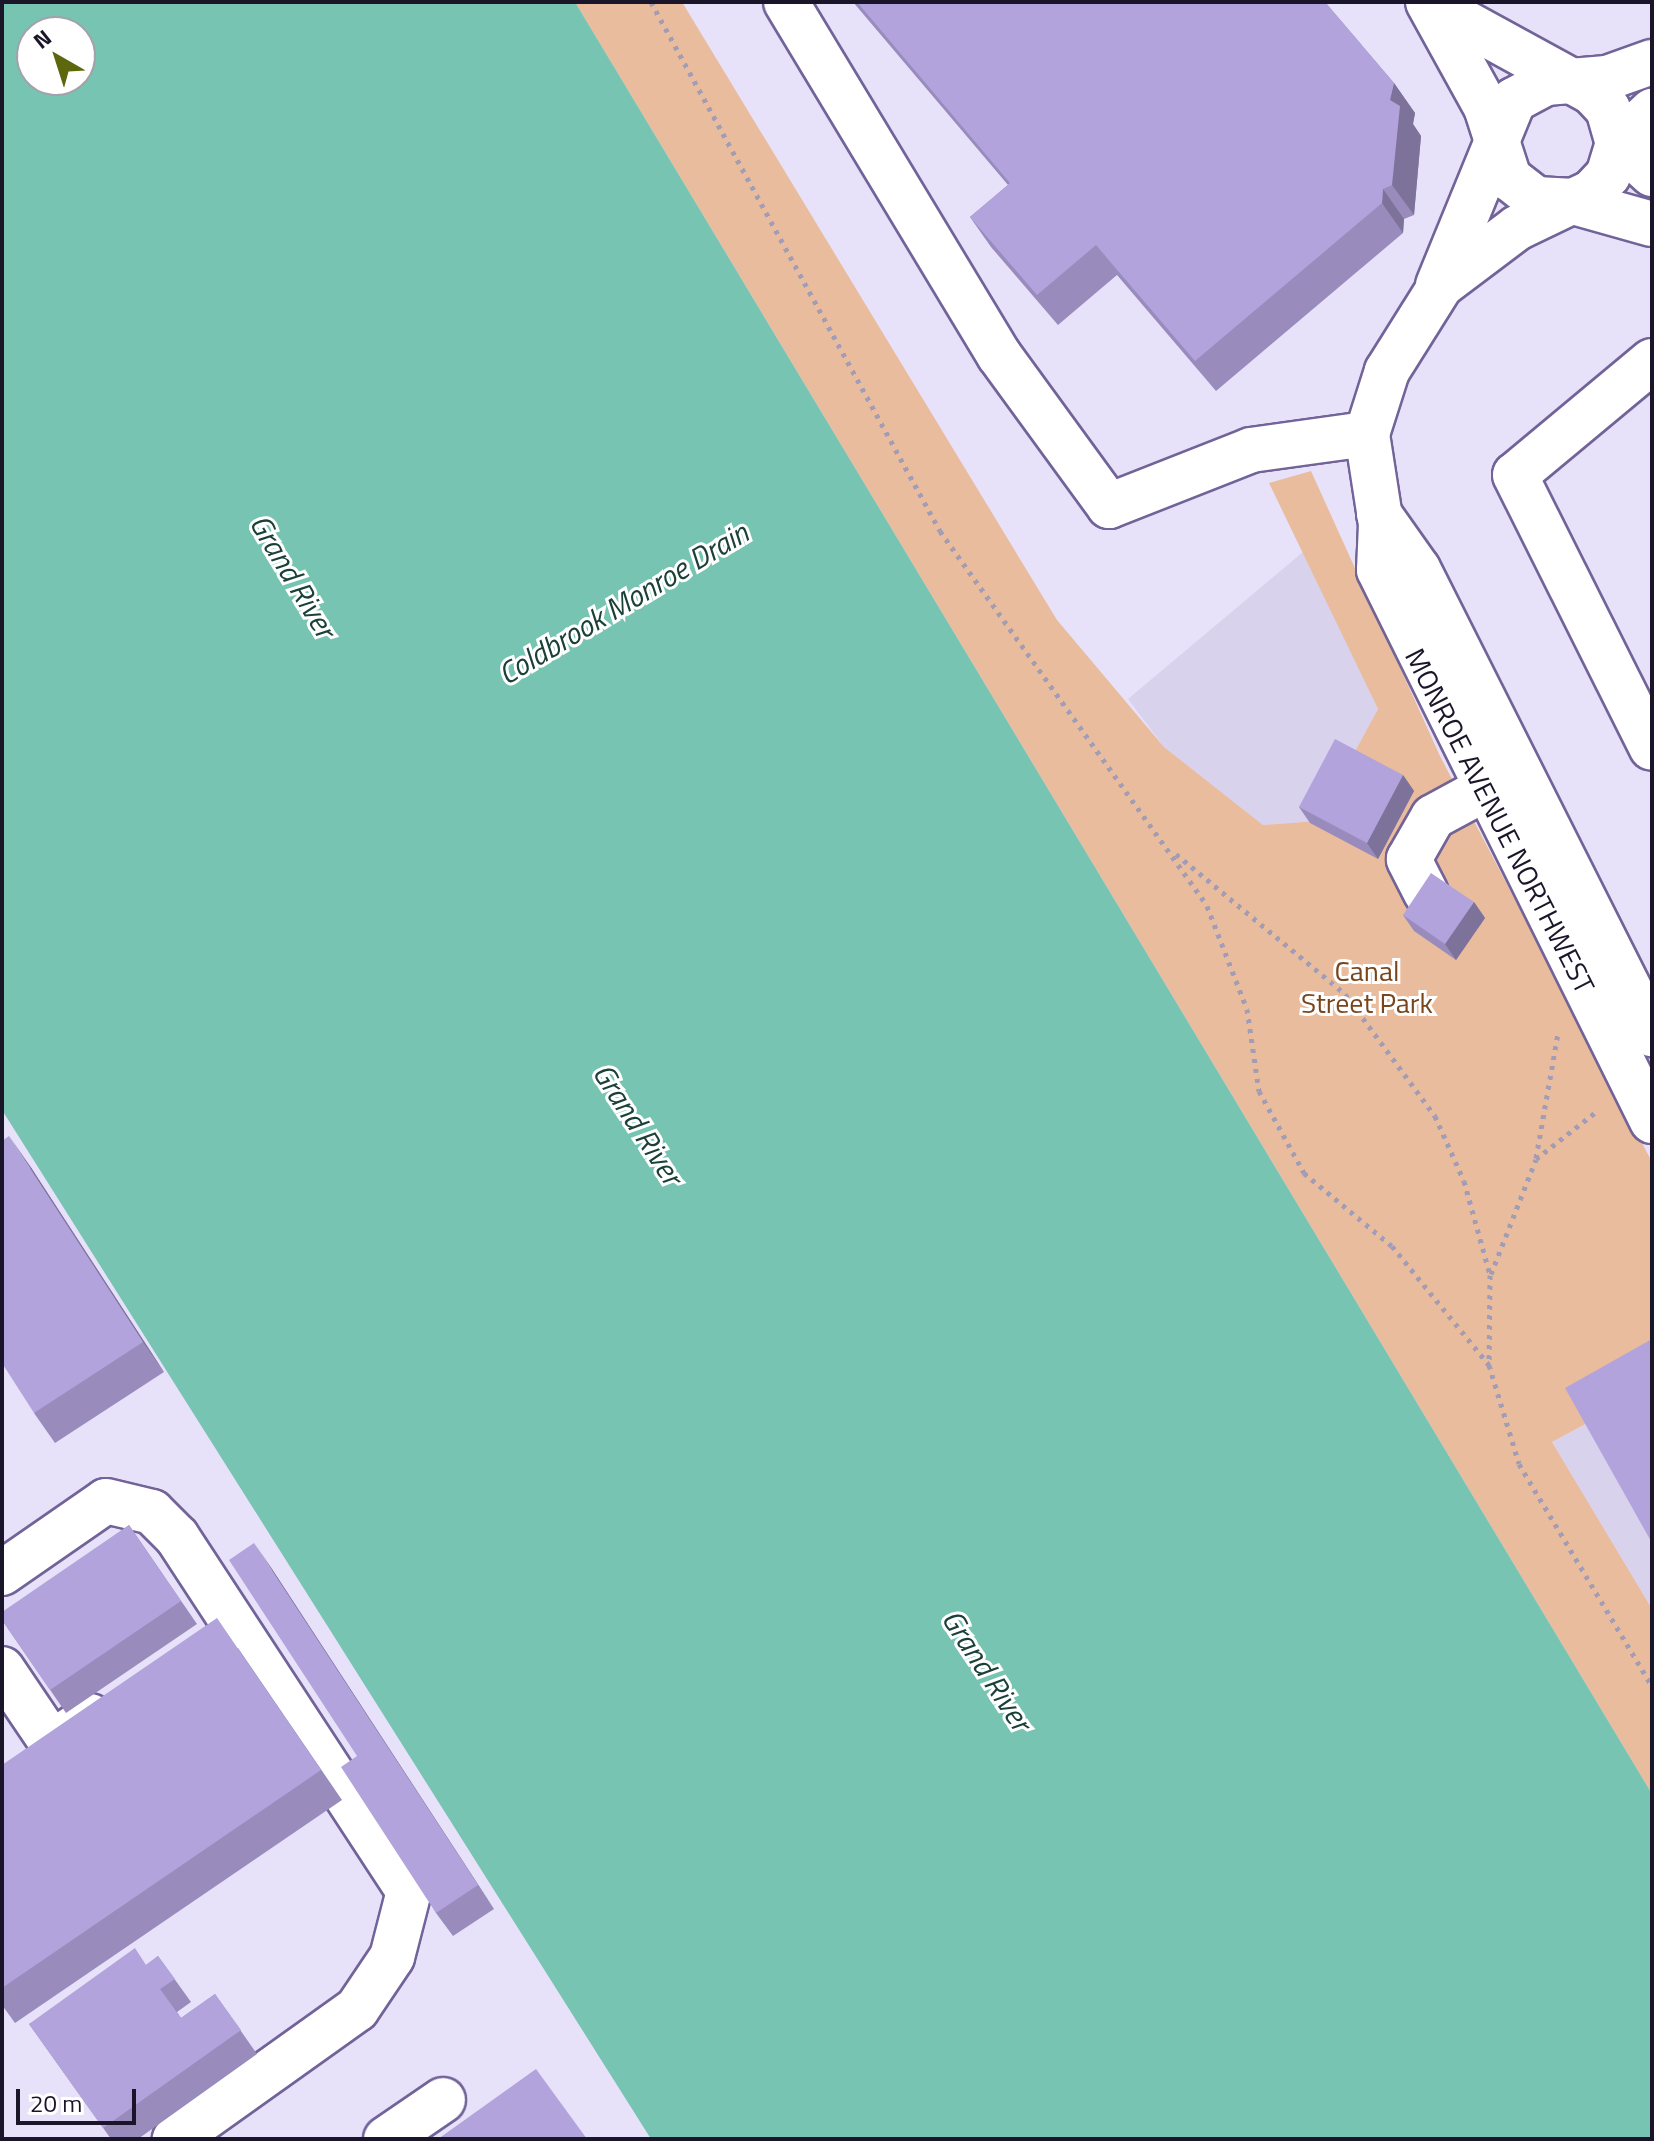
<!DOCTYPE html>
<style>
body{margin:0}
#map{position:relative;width:1654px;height:2141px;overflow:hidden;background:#e7e2fa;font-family:"Titillium Web",sans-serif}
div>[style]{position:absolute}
.built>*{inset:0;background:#d8d2ed}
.green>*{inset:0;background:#e9bc9d}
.water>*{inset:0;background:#76c4b1}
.path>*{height:5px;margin-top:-2.5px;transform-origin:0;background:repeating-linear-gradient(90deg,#a29db4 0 4px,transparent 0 10px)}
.roads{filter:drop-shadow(2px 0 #726398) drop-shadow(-2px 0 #726398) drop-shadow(0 2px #726398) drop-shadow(0 -2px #726398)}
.minor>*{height:44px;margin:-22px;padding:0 22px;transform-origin:22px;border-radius:22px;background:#fff}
.major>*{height:44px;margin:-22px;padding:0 22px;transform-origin:22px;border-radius:22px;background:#fff}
.wall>*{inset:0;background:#998cbd}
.shaded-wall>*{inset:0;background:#7d729a}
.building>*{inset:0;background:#b2a3dc}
span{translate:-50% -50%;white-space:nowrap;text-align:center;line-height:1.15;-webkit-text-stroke:6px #fff;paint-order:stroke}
.street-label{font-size:28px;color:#1b152a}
.park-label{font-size:28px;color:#79451a}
.water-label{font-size:30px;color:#1b4037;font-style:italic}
.frame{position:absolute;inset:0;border:4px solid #1b152a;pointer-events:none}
.north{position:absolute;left:16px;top:16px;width:80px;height:80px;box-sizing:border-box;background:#fff;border:2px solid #a4a1aa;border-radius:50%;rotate:321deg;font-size:22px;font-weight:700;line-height:32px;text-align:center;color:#1b152a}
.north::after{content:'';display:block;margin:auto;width:28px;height:36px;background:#5d670b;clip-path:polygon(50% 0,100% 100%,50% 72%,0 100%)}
.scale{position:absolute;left:16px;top:2089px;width:120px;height:36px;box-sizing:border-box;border:4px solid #1b152a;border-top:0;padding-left:10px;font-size:24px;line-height:28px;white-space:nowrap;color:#1b152a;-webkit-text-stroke:6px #fff;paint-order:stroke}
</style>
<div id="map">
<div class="built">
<i style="clip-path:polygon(1303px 552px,1378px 709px,1317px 821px,1263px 825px,1164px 747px,1128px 699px)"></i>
<i style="clip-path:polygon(1652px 1388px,1652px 1609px,1552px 1442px)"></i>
</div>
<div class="green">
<i style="clip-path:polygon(575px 2px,682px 2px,1057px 620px,1164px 747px,1263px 825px,1317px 821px,1378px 709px,1269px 483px,1311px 471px,1440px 756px,1652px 1162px,1652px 1388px,1552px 1442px,1652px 1609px,1652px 1794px)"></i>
</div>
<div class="water">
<i style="clip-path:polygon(evenodd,2px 2px,575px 2px,1652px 1794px,1652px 2139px,651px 2139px,2px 1110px,2px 2px,32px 32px,80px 32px,80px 80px,32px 80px,32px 32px)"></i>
</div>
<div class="path">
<i style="left:651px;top:2px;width:603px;rotate:61.35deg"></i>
<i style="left:940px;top:531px;width:460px;rotate:54.5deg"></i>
<i style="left:1207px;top:906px;width:110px;rotate:68.8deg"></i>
<i style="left:1247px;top:1009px;width:83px;rotate:81.7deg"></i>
<i style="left:1259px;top:1091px;width:94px;rotate:61.2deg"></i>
<i style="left:1304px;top:1173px;width:114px;rotate:39.7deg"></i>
<i style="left:1392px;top:1246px;width:154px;rotate:50.8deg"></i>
<i style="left:1176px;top:854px;width:219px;rotate:39.6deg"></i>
<i style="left:1345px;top:994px;width:152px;rotate:53.6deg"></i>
<i style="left:1435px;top:1116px;width:71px;rotate:66deg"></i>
<i style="left:1464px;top:1181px;width:98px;rotate:74.5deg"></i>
<i style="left:1490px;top:1275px;width:90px;rotate:90.6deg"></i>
<i style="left:1489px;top:1365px;width:103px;rotate:73.1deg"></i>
<i style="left:1519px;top:1464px;width:259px;rotate:59.1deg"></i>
<i style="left:1536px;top:1158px;width:127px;rotate:-80deg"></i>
<i style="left:1491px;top:1274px;width:123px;rotate:-68.6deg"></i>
<i style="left:1536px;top:1159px;width:78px;rotate:-38.2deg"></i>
</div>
<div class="roads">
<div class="minor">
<i style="left:786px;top:2px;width:412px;rotate:58.9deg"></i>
<i style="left:999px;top:355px;width:187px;rotate:53.9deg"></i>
<i style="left:1109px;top:506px;width:153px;rotate:-21.5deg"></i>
<i style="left:1251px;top:450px;width:117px;rotate:-7.9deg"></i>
<i style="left:1618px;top:143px;width:46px;rotate:42.4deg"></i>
<i style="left:1570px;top:201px;width:85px;rotate:15.7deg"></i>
<i style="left:1652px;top:361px;width:178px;rotate:140.2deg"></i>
<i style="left:1515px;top:475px;width:305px;rotate:63.4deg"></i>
<i style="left:1426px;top:893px;width:38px;rotate:-117deg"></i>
<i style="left:1409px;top:859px;width:48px;rotate:-60.3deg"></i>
<i style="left:1433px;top:817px;width:57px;rotate:-28.4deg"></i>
<i style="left:2px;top:1573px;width:126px;rotate:-34.7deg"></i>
<i style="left:106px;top:1501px;width:47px;rotate:13.4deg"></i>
<i style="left:152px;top:1512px;width:35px;rotate:45deg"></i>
<i style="left:177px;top:1537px;width:423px;rotate:56.8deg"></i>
<i style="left:409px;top:1891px;width:68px;rotate:104.4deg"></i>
<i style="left:392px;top:1957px;width:63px;rotate:123.9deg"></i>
<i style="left:357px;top:2009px;width:224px;rotate:144.5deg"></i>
<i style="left:2px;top:1669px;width:89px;rotate:56deg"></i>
<i style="left:52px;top:1743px;width:47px;rotate:-34.7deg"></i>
<i style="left:386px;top:2139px;width:69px;rotate:-34.4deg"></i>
</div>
<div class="major">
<i style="left:1428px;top:2px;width:120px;rotate:61.1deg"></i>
<i style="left:1486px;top:107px;width:75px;rotate:72.1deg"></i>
<i style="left:1509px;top:178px;width:34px;rotate:38deg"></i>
<i style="left:1536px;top:199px;width:34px;rotate:3deg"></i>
<i style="left:1431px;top:4px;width:183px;rotate:28.7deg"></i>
<i style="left:1592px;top:92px;width:23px;rotate:47deg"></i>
<i style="left:1608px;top:109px;width:35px;rotate:74deg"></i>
<i style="left:1618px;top:143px;width:34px;rotate:107deg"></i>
<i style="left:1608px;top:175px;width:23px;rotate:133deg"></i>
<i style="left:1592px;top:192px;width:83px;rotate:154.4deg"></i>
<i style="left:1517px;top:228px;width:95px;rotate:143.1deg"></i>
<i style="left:1441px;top:285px;width:102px;rotate:122.1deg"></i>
<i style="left:1387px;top:371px;width:66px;rotate:107.6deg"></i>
<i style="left:1367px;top:434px;width:91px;rotate:81.2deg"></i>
<i style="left:1381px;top:524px;width:46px;rotate:92.5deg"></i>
<i style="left:1379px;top:570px;width:615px;rotate:63.64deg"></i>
<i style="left:1618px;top:143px;width:47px;rotate:-43.3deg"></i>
<i style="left:1438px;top:285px;width:200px;rotate:-67.7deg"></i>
<i style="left:1514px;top:100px;width:36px;rotate:-28deg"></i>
<i style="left:1546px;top:83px;width:61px;rotate:-4.7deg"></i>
<i style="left:1607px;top:78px;width:48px;rotate:-19.6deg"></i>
<i style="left:1379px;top:514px;width:67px;rotate:54.7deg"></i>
<i style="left:1418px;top:569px;width:521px;rotate:63.29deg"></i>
</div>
</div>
<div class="wall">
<i style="clip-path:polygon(853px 2px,1325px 2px,1394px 83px,1415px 113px,1413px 124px,1421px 136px,1414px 215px,1404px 219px,1403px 233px,1216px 391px,1117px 275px,1058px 325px,991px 247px,970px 217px,1008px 185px)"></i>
<i style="clip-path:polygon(1403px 775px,1414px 791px,1378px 859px,1310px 823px,1299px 807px)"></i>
<i style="clip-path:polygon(1474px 902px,1485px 918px,1456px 960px,1414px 931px,1403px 915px)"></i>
<i style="clip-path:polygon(30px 1166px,164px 1372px,55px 1443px,34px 1413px)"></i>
<i style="clip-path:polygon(129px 1525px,197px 1624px,66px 1713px,2px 1620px)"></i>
<i style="clip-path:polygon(270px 1566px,494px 1909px,453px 1936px,436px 1913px)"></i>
<i style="clip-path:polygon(238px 1648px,342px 1800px,15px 2023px,2px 2005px,2px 1765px)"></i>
<i style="clip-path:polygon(158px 1956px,191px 2002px,177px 2012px,181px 2018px,215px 1994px,257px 2054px,138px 2139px,111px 2139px,29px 2024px,146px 1965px)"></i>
</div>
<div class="shaded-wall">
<i style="clip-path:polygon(1394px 83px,1415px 113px,1413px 124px,1421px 136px,1414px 215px,1392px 185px,1390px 100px)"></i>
<i style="clip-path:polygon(1383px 189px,1404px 219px,1403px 233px,1382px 203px)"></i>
<i style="clip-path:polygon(1403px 775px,1414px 791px,1378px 859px,1367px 843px)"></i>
<i style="clip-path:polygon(1474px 902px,1485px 918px,1456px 960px,1445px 944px)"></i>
<i style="clip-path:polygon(9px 1136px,30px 1166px,164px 1372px,143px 1342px)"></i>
<i style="clip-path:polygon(254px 1543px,270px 1566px,494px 1909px,478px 1885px)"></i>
</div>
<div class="building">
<i style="clip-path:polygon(857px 2px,1325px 2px,1394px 83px,1390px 100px,1400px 106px,1392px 185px,1383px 189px,1382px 203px,1195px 361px,1096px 245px,1037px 295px,970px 217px,1010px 183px)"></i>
<i style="clip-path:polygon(1335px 739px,1403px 775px,1367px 843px,1299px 807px)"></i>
<i style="clip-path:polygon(1431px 873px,1474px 902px,1445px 944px,1403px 915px)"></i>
<i style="clip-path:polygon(9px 1136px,143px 1342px,34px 1413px,2px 1363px,2px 1141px)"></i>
<i style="clip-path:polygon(1652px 1339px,1652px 1543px,1565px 1388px)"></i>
<i style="clip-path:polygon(129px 1525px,181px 1601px,50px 1690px,2px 1620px,2px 1612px)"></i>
<i style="clip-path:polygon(254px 1543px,478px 1885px,436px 1913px,341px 1767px,357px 1756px,229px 1560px)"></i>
<i style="clip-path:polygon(217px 1618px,321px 1770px,2px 1988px,2px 1765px)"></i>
<i style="clip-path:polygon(135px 1948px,146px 1965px,158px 1956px,175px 1979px,160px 1989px,181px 2018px,215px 1994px,241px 2030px,103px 2128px,29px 2024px)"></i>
<i style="clip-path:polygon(536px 2069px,587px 2139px,438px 2139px)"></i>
</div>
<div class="street-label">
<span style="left:1500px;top:821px;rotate:63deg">MONROE AVENUE NORTHWEST</span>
</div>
<div class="park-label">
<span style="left:1367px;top:987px">Canal<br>Street Park</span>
</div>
<div class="water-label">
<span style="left:293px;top:576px;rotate:59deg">Grand River</span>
<span style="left:623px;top:603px;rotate:-31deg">Coldbrook Monroe Drain</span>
<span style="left:638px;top:1124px;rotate:57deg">Grand River</span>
<span style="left:987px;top:1670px;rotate:57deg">Grand River</span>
</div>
<div class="frame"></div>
<div class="north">N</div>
<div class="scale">20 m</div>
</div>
